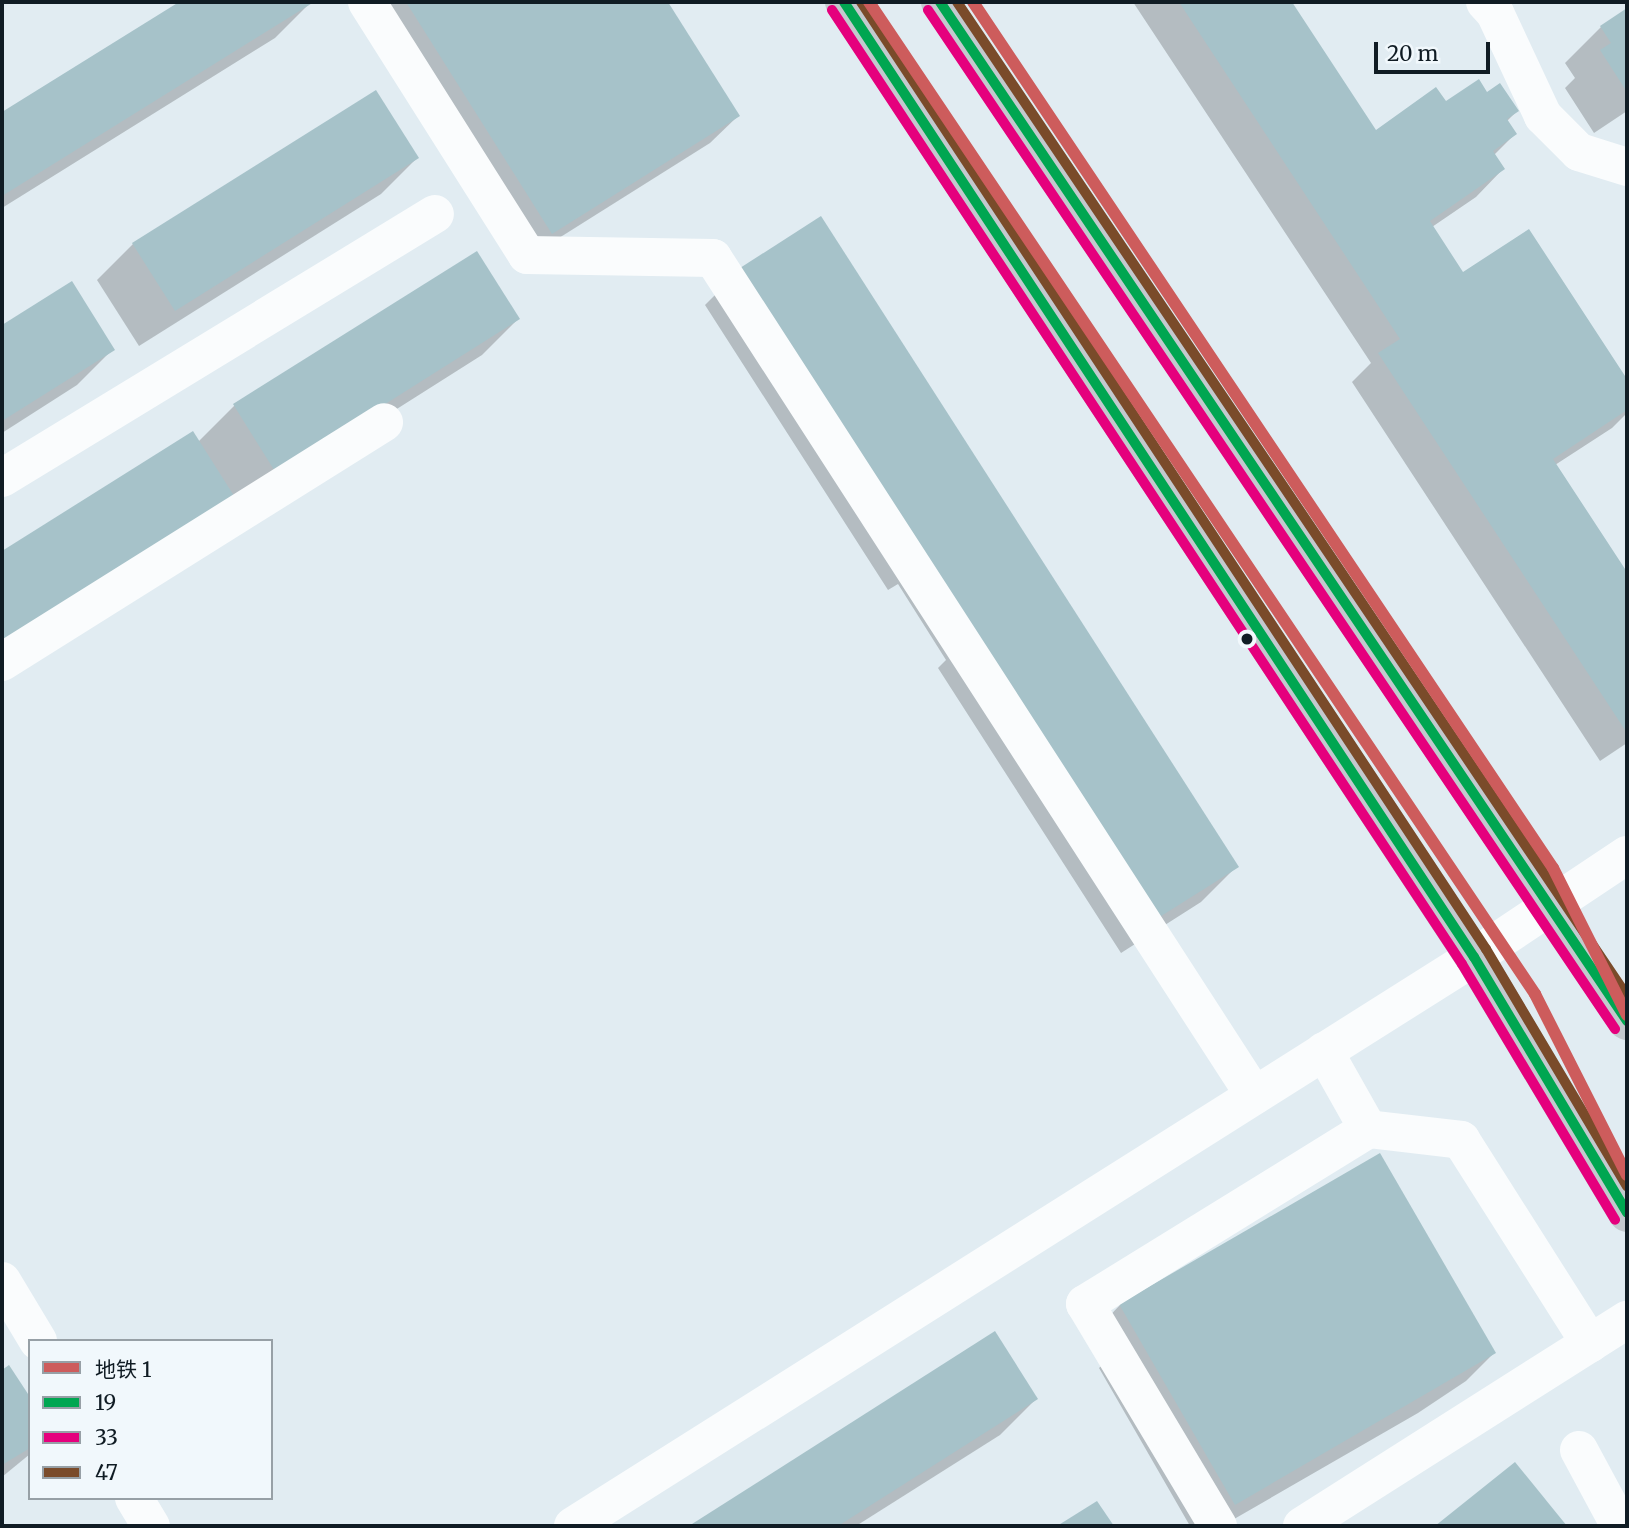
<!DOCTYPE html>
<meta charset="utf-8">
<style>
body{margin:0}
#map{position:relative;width:1629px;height:1528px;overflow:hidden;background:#e1ecf2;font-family:Merriweather,"Noto Sans SC",serif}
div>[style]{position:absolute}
.shadow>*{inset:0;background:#0003}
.building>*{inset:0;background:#a6c2c9}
.minor>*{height:38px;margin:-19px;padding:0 19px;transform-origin:19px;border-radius:19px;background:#fafcfd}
.major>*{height:38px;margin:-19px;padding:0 19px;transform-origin:19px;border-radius:19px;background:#c3c9ce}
.bus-1>*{height:10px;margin:-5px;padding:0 5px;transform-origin:5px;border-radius:5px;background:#00a651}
.bus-2>*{height:10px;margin:-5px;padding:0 5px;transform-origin:5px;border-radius:5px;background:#e5007d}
.bus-3>*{height:10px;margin:-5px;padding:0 5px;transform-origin:5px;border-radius:5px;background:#7a4b2a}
.metro-1>*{height:12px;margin:-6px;padding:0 6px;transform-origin:6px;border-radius:6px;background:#cd5c5c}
.dots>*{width:19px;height:19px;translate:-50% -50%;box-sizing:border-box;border:4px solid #f1f8fc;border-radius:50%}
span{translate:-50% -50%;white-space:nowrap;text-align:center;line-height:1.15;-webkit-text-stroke:7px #f1f8fc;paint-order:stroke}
.frame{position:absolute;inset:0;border:4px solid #101c24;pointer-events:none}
.legend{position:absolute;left:28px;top:1339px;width:245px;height:161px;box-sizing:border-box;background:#f1f8fc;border:2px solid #97a0a6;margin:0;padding:9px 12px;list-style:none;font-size:21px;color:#101c24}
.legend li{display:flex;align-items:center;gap:14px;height:35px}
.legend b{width:35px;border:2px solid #97a0a6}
.scale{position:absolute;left:1374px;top:42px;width:116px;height:32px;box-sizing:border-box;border:4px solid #101c24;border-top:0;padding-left:9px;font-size:21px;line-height:24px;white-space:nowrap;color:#101c24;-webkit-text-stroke:5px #f1f8fc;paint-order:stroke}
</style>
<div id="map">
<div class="shadow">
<i style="clip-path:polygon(183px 2px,311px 2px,275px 38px,2px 208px,2px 115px)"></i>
<i style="clip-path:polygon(361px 2px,666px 2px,738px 116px,710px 143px,524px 260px)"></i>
<i style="clip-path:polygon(1133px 2px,1290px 2px,1375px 132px,1446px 103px,1487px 94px,1517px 111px,1506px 122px,1515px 134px,1494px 155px,1503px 169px,1476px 197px,1432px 227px,1463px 275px,1528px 232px,1627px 382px,1627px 413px,1612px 428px,1555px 465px,1627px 576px,1627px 743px,1600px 761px,1352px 382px,1371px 363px)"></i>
<i style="clip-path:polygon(1627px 10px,1627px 111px,1594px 133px,1565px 88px,1575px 78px,1565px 63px,1601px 27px)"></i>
<i style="clip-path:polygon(417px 158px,381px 194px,139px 346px,97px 280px,133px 244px)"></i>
<i style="clip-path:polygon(476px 253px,518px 319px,482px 355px,2px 659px,2px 553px,193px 433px,198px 442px,234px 406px)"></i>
<i style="clip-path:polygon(741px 269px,1237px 866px,1201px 902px,1121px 953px,938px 668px,946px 660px,898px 584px,888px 590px,705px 305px)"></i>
<i style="clip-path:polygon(71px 284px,113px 349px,77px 385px,2px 433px,2px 327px)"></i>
<i style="clip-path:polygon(1120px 1305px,1494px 1353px,1466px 1381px,1418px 1413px,1222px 1526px,1190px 1526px,1099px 1368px,1108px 1360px,1093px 1333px)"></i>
<i style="clip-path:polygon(9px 1367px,30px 1401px,30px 1454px,2px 1477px,2px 1372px)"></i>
<i style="clip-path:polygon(1036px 1399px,1000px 1435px,856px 1526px,692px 1526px)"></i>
<i style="clip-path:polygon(1514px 1464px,1564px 1526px,1437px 1526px)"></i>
</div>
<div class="building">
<i style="clip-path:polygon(179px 2px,314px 2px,2px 196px,2px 112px)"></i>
<i style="clip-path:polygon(406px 2px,668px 2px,740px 116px,552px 234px)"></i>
<i style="clip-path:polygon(1179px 2px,1292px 2px,1376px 130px,1436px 87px,1446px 101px,1479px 79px,1487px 92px,1500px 83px,1519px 111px,1507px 119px,1517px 134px,1493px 151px,1505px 169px,1430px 221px,1463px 272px,1529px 229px,1627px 379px,1627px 410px,1553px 459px,1627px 572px,1627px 733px,1378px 353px,1400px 339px)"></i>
<i style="clip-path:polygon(1627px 8px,1627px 92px,1600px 50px,1611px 43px,1600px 26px)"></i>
<i style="clip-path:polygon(376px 90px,419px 158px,175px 311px,132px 243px)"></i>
<i style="clip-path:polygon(821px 216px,1239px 867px,1158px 918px,740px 268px)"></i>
<i style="clip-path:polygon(477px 251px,520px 319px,276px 473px,233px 404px)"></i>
<i style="clip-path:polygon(72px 281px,115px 350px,2px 421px,2px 325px)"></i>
<i style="clip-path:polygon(193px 431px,236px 499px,2px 647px,2px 551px)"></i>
<i style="clip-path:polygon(1380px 1153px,1496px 1353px,1235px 1505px,1119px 1304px)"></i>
<i style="clip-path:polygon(995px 1331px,1038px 1399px,838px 1526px,693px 1526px,692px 1524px)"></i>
<i style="clip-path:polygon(9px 1365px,30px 1397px,30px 1448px,2px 1465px,2px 1370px)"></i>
<i style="clip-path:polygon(1515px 1462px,1567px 1526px,1435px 1526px)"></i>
<i style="clip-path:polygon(1097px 1501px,1114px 1526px,1057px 1526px)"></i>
</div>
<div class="minor">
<i style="left:367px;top:2px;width:299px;rotate:57.7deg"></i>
<i style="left:527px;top:255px;width:186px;rotate:0.9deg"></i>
<i style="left:713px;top:258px;width:997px;rotate:57.12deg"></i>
<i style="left:1485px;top:2px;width:15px;rotate:48deg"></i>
<i style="left:1495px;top:13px;width:114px;rotate:65deg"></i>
<i style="left:1543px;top:116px;width:51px;rotate:45deg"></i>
<i style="left:1579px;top:152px;width:50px;rotate:17.4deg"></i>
<i style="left:2px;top:478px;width:507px;rotate:-31.37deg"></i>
<i style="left:2px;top:662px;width:451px;rotate:-32.1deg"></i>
<i style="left:1324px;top:1051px;width:90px;rotate:60.6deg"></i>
<i style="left:1368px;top:1129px;width:94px;rotate:6.7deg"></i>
<i style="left:1461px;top:1140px;width:241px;rotate:57.6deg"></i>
<i style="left:2px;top:1281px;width:70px;rotate:59deg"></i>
<i style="left:1579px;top:1450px;width:86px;rotate:61.7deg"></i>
<i style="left:134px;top:1498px;width:33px;rotate:59deg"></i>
<i style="left:573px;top:1526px;width:1066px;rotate:-32.27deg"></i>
<i style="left:1474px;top:957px;width:184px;rotate:-33.7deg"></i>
<i style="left:1218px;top:1526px;width:259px;rotate:-120.9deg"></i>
<i style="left:1085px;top:1304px;width:333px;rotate:-31.7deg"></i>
<i style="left:1302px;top:1526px;width:385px;rotate:-32.4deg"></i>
</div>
<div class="major">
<i style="left:844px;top:2px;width:1144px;rotate:56.59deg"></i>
<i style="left:1474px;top:957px;width:298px;rotate:59.1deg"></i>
<i style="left:940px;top:2px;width:1229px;rotate:56.01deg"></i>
</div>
<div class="bus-1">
<i style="left:844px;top:2px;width:1144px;rotate:56.59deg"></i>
<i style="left:1474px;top:957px;width:298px;rotate:59.1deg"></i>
<i style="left:940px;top:2px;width:1229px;rotate:56.01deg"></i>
</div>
<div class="bus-2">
<i style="left:832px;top:10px;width:1143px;rotate:56.56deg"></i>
<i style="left:1462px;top:964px;width:298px;rotate:59.1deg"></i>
<i style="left:928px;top:10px;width:1229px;rotate:56.01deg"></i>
</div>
<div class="bus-3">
<i style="left:861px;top:2px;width:1135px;rotate:56.58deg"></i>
<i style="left:1486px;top:949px;width:276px;rotate:59.3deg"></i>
<i style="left:957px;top:2px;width:1199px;rotate:56.02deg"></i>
</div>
<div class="metro-1">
<i style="left:869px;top:2px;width:1195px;rotate:56.12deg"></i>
<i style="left:1535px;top:994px;width:203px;rotate:63.1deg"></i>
<i style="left:973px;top:2px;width:1042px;rotate:56.19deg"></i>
<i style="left:1553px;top:868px;width:165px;rotate:63.3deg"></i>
</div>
<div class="dots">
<i style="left:1247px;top:639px;background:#101c24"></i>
</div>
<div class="frame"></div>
<ul class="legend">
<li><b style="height:9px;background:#cd5c5c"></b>地铁 1</li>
<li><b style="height:9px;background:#00a651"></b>19</li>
<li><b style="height:9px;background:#e5007d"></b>33</li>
<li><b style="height:9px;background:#7a4b2a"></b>47</li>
</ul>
<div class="scale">20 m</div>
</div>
